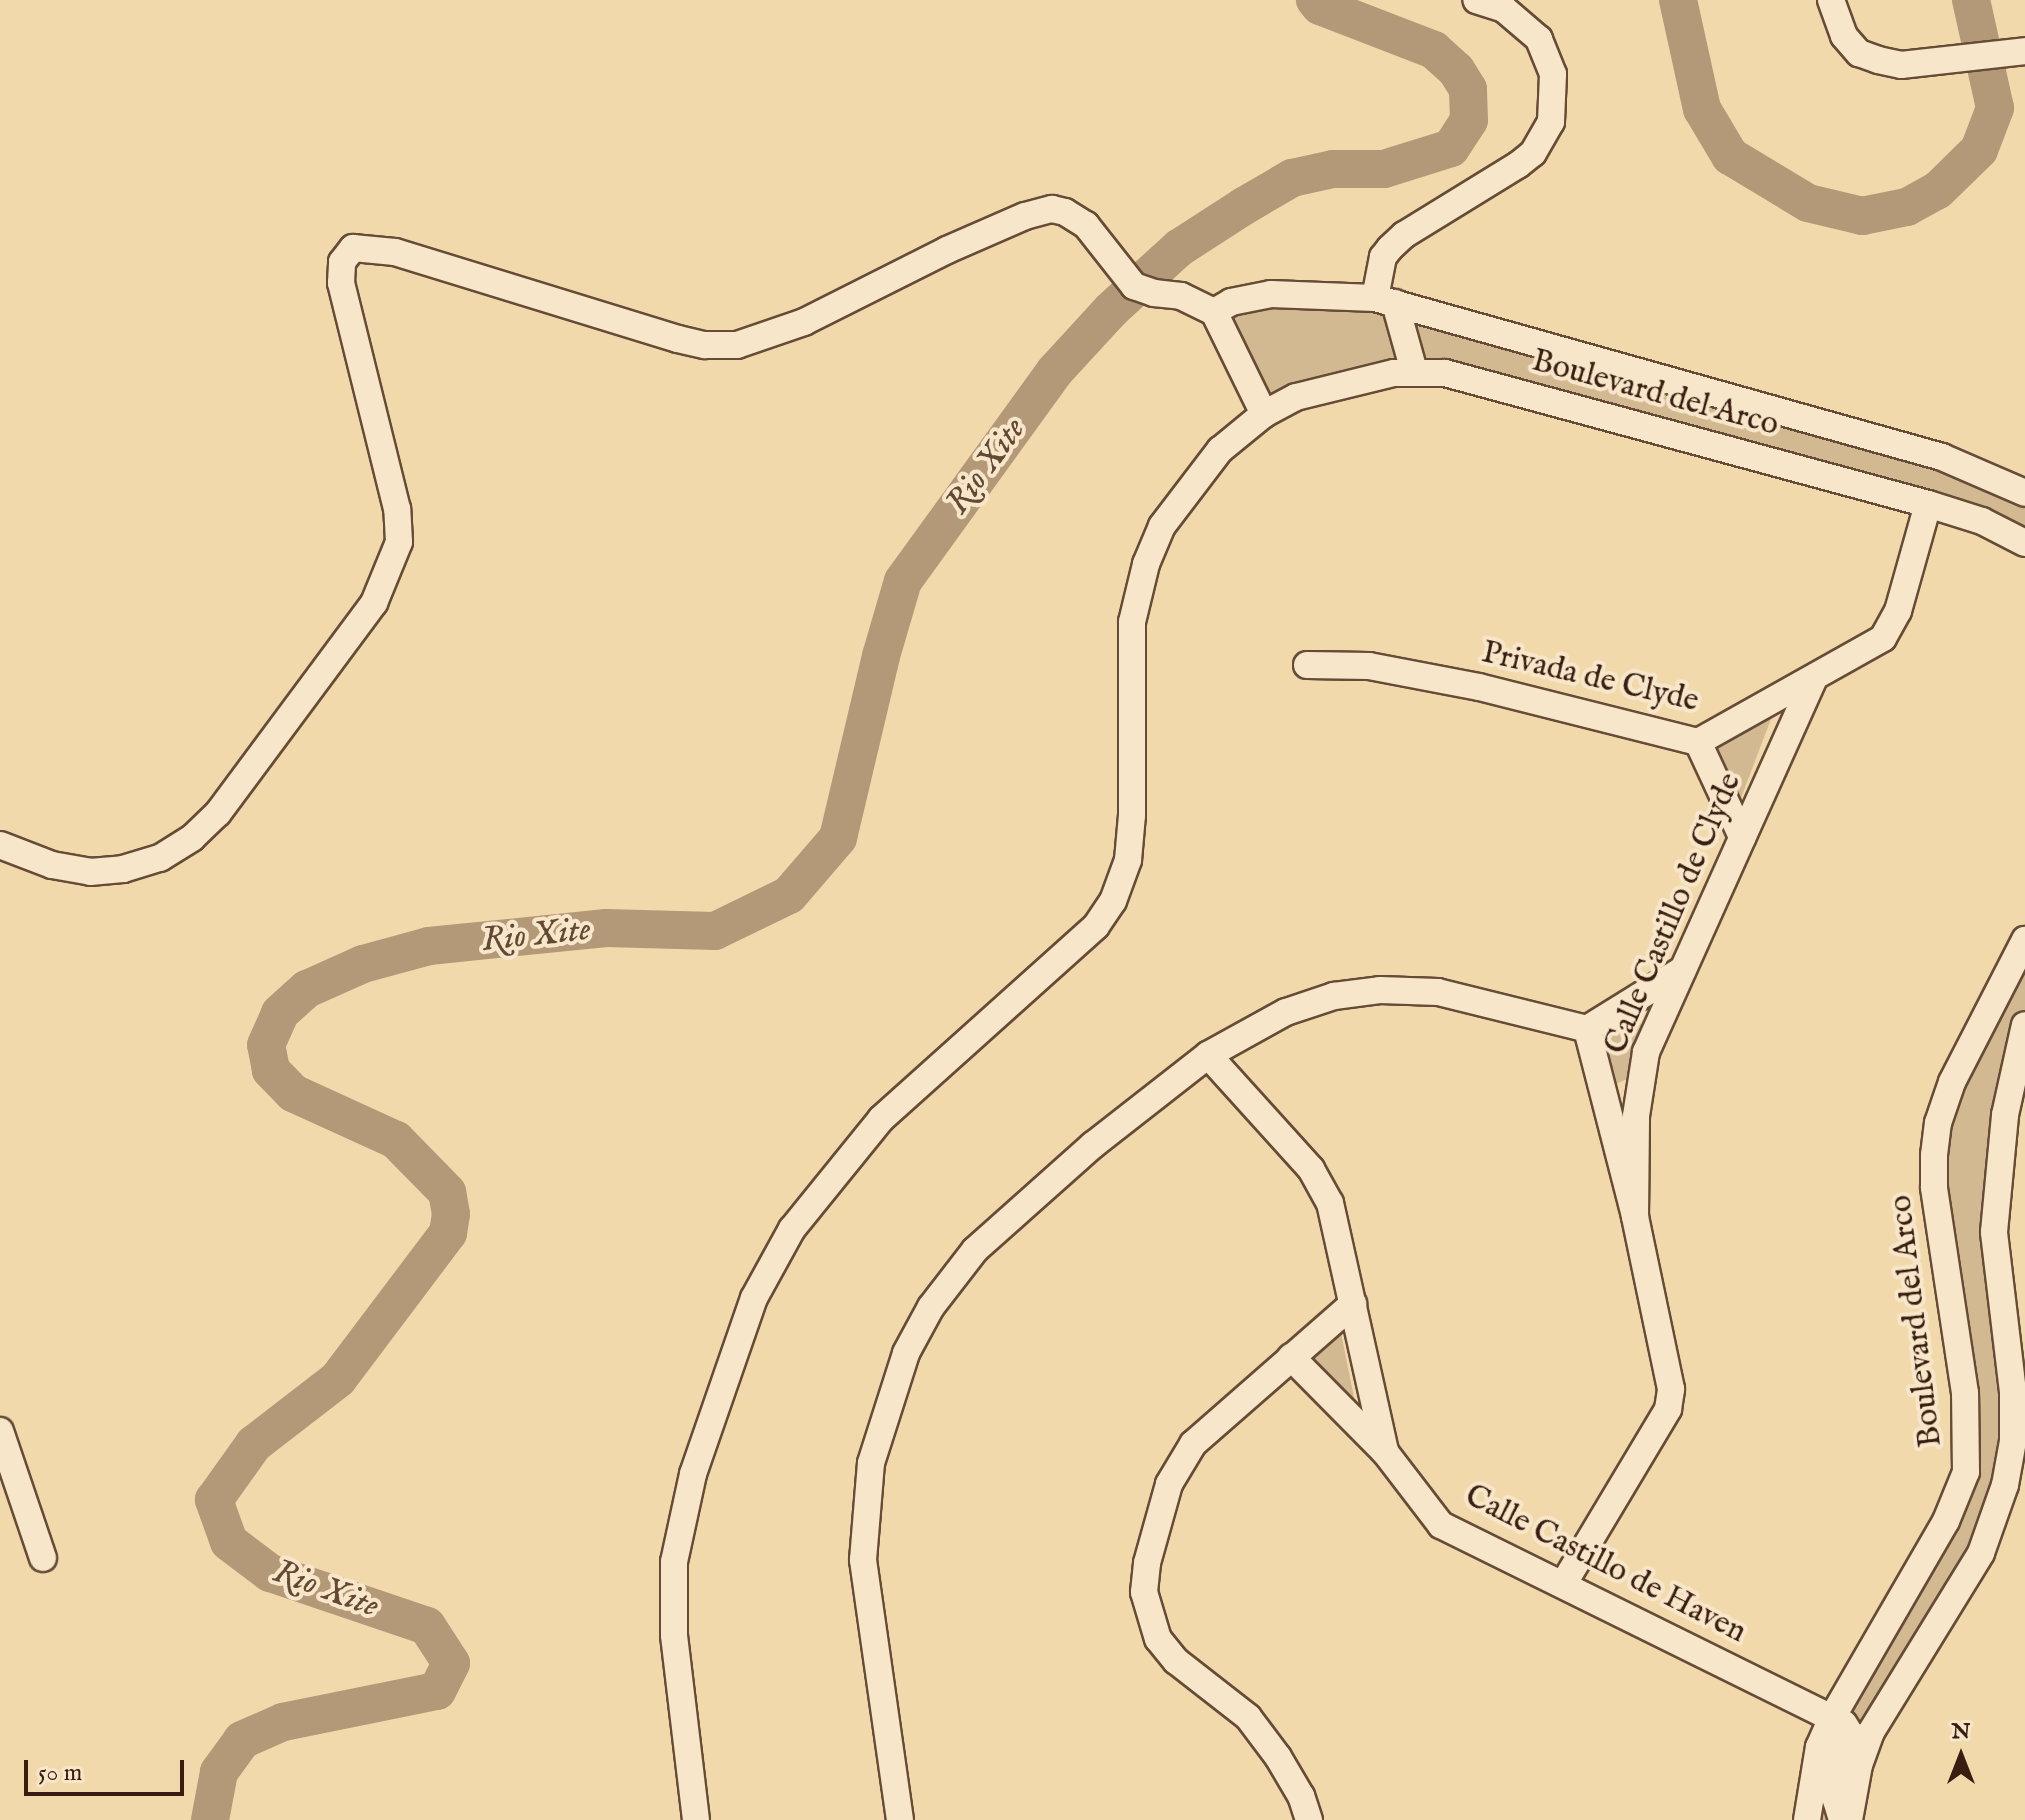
<!DOCTYPE html>
<style>
body{margin:0}
#map{position:relative;width:2025px;height:1820px;overflow:hidden;background:#f2d9ac;font-family:"IM FELL English",serif}
div>[style]{position:absolute}
.green>*{inset:0;background:#d2b991}
.river>*{height:38px;margin:-19px;padding:0 19px;transform-origin:19px;border-radius:19px;background:#b39977}
.roads{filter:drop-shadow(2px 0 #664c37) drop-shadow(-2px 0 #664c37) drop-shadow(0 2px #664c37) drop-shadow(0 -2px #664c37)}
.minor>*{height:26px;margin:-13px;padding:0 13px;transform-origin:13px;border-radius:13px;background:#f7e6c9}
span{translate:-50% -50%;white-space:nowrap;text-align:center;line-height:1.15;-webkit-text-stroke:8px #f7e6c9;paint-order:stroke}
.street-label{font-size:32px;color:#381d10}
.water-label{font-size:34px;color:#634834;font-style:italic}
.north{position:absolute;left:1921px;top:1716px;width:80px;height:80px;-webkit-text-stroke:6px #f7e6c9;paint-order:stroke;rotate:0deg;font-size:22px;font-weight:700;line-height:32px;text-align:center;color:#381d10}
.north::after{content:'';display:block;margin:auto;width:28px;height:36px;background:#381d10;clip-path:polygon(50% 0,100% 100%,50% 72%,0 100%)}
.scale{position:absolute;left:24px;top:1760px;width:160px;height:36px;box-sizing:border-box;border:4px solid #381d10;border-top:0;padding-left:10px;font-size:24px;line-height:28px;white-space:nowrap;color:#381d10;-webkit-text-stroke:6px #f7e6c9;paint-order:stroke}
</style>
<div id="map">
<div class="green">
<i style="clip-path:polygon(1327px 294px,2025px 493px,2025px 543px,1445px 373px,1264px 414px,1219px 308px)"></i>
<i style="clip-path:polygon(1774px 711px,1736px 811px,1709px 747px)"></i>
<i style="clip-path:polygon(2025px 935px,2025px 1025px,2005px 1115px,2005px 1485px,1886px 1704px,1849px 1820px,1807px 1820px,1813px 1777px,1966px 1472px,1934px 1155px)"></i>
<i style="clip-path:polygon(1627px 1013px,1646px 1028px,1632px 1077px,1613px 1085px,1593px 1036px)"></i>
<i style="clip-path:polygon(1341px 1333px,1357px 1412px,1304px 1361px)"></i>
</div>
<div class="river">
<i style="left:1678px;top:0;width:112px;rotate:77.6deg"></i>
<i style="left:1702px;top:109px;width:55px;rotate:59.2deg"></i>
<i style="left:1730px;top:156px;width:91px;rotate:31.1deg"></i>
<i style="left:1808px;top:203px;width:56px;rotate:13.5deg"></i>
<i style="left:1862px;top:216px;width:46px;rotate:-11.3deg"></i>
<i style="left:1907px;top:207px;width:35px;rotate:-29deg"></i>
<i style="left:1938px;top:190px;width:57px;rotate:-44.3deg"></i>
<i style="left:1979px;top:150px;width:45px;rotate:-69.1deg"></i>
<i style="left:1995px;top:108px;width:111px;rotate:-102.5deg"></i>
<i style="left:210px;top:1820px;width:49px;rotate:-79.4deg"></i>
<i style="left:219px;top:1772px;width:39px;rotate:-54deg"></i>
<i style="left:242px;top:1740px;width:45px;rotate:-23.7deg"></i>
<i style="left:283px;top:1722px;width:157px;rotate:-11.4deg"></i>
<i style="left:437px;top:1691px;width:31px;rotate:-63deg"></i>
<i style="left:451px;top:1663px;width:44px;rotate:-123deg"></i>
<i style="left:427px;top:1626px;width:166px;rotate:-161.3deg"></i>
<i style="left:270px;top:1573px;width:51px;rotate:-142.9deg"></i>
<i style="left:229px;top:1542px;width:45px;rotate:-109.7deg"></i>
<i style="left:214px;top:1500px;width:69px;rotate:-54.5deg"></i>
<i style="left:254px;top:1444px;width:106px;rotate:-37.7deg"></i>
<i style="left:338px;top:1379px;width:183px;rotate:-53deg"></i>
<i style="left:448px;top:1233px;width:19px;rotate:-81deg"></i>
<i style="left:451px;top:1214px;width:22px;rotate:-100deg"></i>
<i style="left:447px;top:1192px;width:73px;rotate:-134.4deg"></i>
<i style="left:396px;top:1140px;width:113px;rotate:-155.5deg"></i>
<i style="left:293px;top:1093px;width:32px;rotate:-134deg"></i>
<i style="left:271px;top:1070px;width:25px;rotate:-101deg"></i>
<i style="left:266px;top:1045px;width:35px;rotate:-66deg"></i>
<i style="left:280px;top:1013px;width:36px;rotate:-42deg"></i>
<i style="left:307px;top:989px;width:61px;rotate:-24.1deg"></i>
<i style="left:363px;top:964px;width:68px;rotate:-15.3deg"></i>
<i style="left:429px;top:946px;width:178px;rotate:-5.8deg"></i>
<i style="left:606px;top:928px;width:109px;rotate:1.6deg"></i>
<i style="left:715px;top:931px;width:82px;rotate:-25.9deg"></i>
<i style="left:789px;top:895px;width:75px;rotate:-49.3deg"></i>
<i style="left:838px;top:838px;width:187px;rotate:-76.7deg"></i>
<i style="left:881px;top:656px;width:78px;rotate:-73.7deg"></i>
<i style="left:903px;top:581px;width:259px;rotate:-54.1deg"></i>
<i style="left:1055px;top:371px;width:83px;rotate:-47.4deg"></i>
<i style="left:1111px;top:310px;width:92px;rotate:-42.4deg"></i>
<i style="left:1179px;top:248px;width:77px;rotate:-32.9deg"></i>
<i style="left:1244px;top:206px;width:56px;rotate:-30.3deg"></i>
<i style="left:1292px;top:178px;width:42px;rotate:-12.4deg"></i>
<i style="left:1333px;top:169px;width:51px"></i>
<i style="left:1384px;top:169px;width:70px;rotate:-17.4deg"></i>
<i style="left:1451px;top:148px;width:33px;rotate:-57deg"></i>
<i style="left:1469px;top:120px;width:31px;rotate:-92deg"></i>
<i style="left:1468px;top:89px;width:22px;rotate:-122deg"></i>
<i style="left:1456px;top:70px;width:30px;rotate:-138deg"></i>
<i style="left:1434px;top:50px;width:122px;rotate:-158.9deg"></i>
<i style="left:1320px;top:6px;width:8px;rotate:-130deg"></i>
</div>
<div class="roads">
<div class="minor">
<i style="left:1831px;top:0;width:38px;rotate:70deg"></i>
<i style="left:1844px;top:36px;width:23px;rotate:49deg"></i>
<i style="left:1859px;top:53px;width:20px;rotate:20deg"></i>
<i style="left:1878px;top:60px;width:24px;rotate:12deg"></i>
<i style="left:1901px;top:65px;width:125px;rotate:-6.4deg"></i>
<i style="left:1375px;top:298px;width:42px;rotate:-79deg"></i>
<i style="left:1383px;top:257px;width:11px;rotate:-52deg"></i>
<i style="left:1390px;top:248px;width:19px;rotate:-43deg"></i>
<i style="left:1404px;top:235px;width:134px;rotate:-31.6deg"></i>
<i style="left:1518px;top:165px;width:19px;rotate:-39deg"></i>
<i style="left:1533px;top:153px;width:36px;rotate:-60deg"></i>
<i style="left:1551px;top:122px;width:48px;rotate:-87.6deg"></i>
<i style="left:1553px;top:74px;width:38px;rotate:-112deg"></i>
<i style="left:1539px;top:39px;width:46px;rotate:-139.4deg"></i>
<i style="left:1504px;top:9px;width:29px;rotate:-162deg"></i>
<i style="left:1395px;top:303px;width:71px;rotate:74.4deg"></i>
<i style="left:1214px;top:312px;width:20px;rotate:-30deg"></i>
<i style="left:1231px;top:302px;width:41px;rotate:-11.3deg"></i>
<i style="left:1271px;top:294px;width:104px;rotate:2.2deg"></i>
<i style="left:1375px;top:298px;width:589px;rotate:15.66deg"></i>
<i style="left:1942px;top:457px;width:90px;rotate:23.4deg"></i>
<i style="left:1214px;top:312px;width:114px;rotate:63.9deg"></i>
<i style="left:1307px;top:665px;width:62px;rotate:0.9deg"></i>
<i style="left:1369px;top:666px;width:112px;rotate:10.8deg"></i>
<i style="left:1479px;top:687px;width:226px;rotate:14.1deg"></i>
<i style="left:1698px;top:742px;width:212px;rotate:-29.3deg"></i>
<i style="left:1883px;top:638px;width:31px;rotate:-61deg"></i>
<i style="left:1898px;top:611px;width:111px;rotate:-74.3deg"></i>
<i style="left:1698px;top:742px;width:105px;rotate:65.1deg"></i>
<i style="left:0;top:845px;width:56px;rotate:21deg"></i>
<i style="left:52px;top:865px;width:39px;rotate:10deg"></i>
<i style="left:90px;top:872px;width:33px;rotate:-5deg"></i>
<i style="left:123px;top:869px;width:39px;rotate:-17deg"></i>
<i style="left:160px;top:858px;width:38px;rotate:-32deg"></i>
<i style="left:192px;top:838px;width:36px;rotate:-44deg"></i>
<i style="left:218px;top:813px;width:262px;rotate:-53.4deg"></i>
<i style="left:374px;top:603px;width:66px;rotate:-67.7deg"></i>
<i style="left:399px;top:542px;width:33px;rotate:-93deg"></i>
<i style="left:397px;top:509px;width:233px;rotate:-103.9deg"></i>
<i style="left:341px;top:283px;width:21px;rotate:-87deg"></i>
<i style="left:342px;top:262px;width:18px;rotate:-52deg"></i>
<i style="left:353px;top:248px;width:42px;rotate:5.4deg"></i>
<i style="left:395px;top:252px;width:296px;rotate:17.1deg"></i>
<i style="left:678px;top:339px;width:28px;rotate:13deg"></i>
<i style="left:705px;top:345px;width:32px"></i>
<i style="left:737px;top:345px;width:71px;rotate:-18.9deg"></i>
<i style="left:804px;top:322px;width:160px;rotate:-26.7deg"></i>
<i style="left:947px;top:250px;width:85px;rotate:-23.6deg"></i>
<i style="left:1025px;top:216px;width:28px;rotate:-15deg"></i>
<i style="left:1052px;top:209px;width:13px;rotate:13deg"></i>
<i style="left:1065px;top:212px;width:25px;rotate:32deg"></i>
<i style="left:1086px;top:225px;width:78px;rotate:51.8deg"></i>
<i style="left:1134px;top:286px;width:21px;rotate:19deg"></i>
<i style="left:1154px;top:293px;width:27px;rotate:6deg"></i>
<i style="left:1181px;top:296px;width:37px;rotate:26deg"></i>
<i style="left:1587px;top:1029px;width:112px;rotate:-31.8deg"></i>
<i style="left:1208px;top:1055px;width:154px;rotate:47.9deg"></i>
<i style="left:1311px;top:1169px;width:39px;rotate:61deg"></i>
<i style="left:1330px;top:1203px;width:255px;rotate:77.5deg"></i>
<i style="left:1385px;top:1452px;width:92px;rotate:52.5deg"></i>
<i style="left:1441px;top:1525px;width:449px;rotate:26.3deg"></i>
<i style="left:1844px;top:1724px;width:9px;rotate:58deg"></i>
<i style="left:1849px;top:1732px;width:48px;rotate:105.8deg"></i>
<i style="left:1836px;top:1778px;width:22px;rotate:90deg"></i>
<i style="left:1836px;top:1800px;width:21px;rotate:73deg"></i>
<i style="left:1291px;top:1357px;width:134px;rotate:45.3deg"></i>
<i style="left:0;top:1431px;width:134px;rotate:71.3deg"></i>
<i style="left:1564px;top:1583px;width:203px;rotate:-59.1deg"></i>
<i style="left:1668px;top:1409px;width:20px;rotate:-81deg"></i>
<i style="left:1671px;top:1389px;width:177px;rotate:-101.8deg"></i>
<i style="left:1635px;top:1216px;width:100px;rotate:-89.4deg"></i>
<i style="left:1636px;top:1116px;width:65px;rotate:-81.1deg"></i>
<i style="left:1646px;top:1052px;width:408px;rotate:-65.8deg"></i>
<i style="left:696px;top:1820px;width:186px;rotate:-96.8deg"></i>
<i style="left:674px;top:1635px;width:73px;rotate:-90deg"></i>
<i style="left:674px;top:1562px;width:90px;rotate:-77.8deg"></i>
<i style="left:693px;top:1474px;width:186px;rotate:-70.9deg"></i>
<i style="left:754px;top:1298px;width:79px;rotate:-61.2deg"></i>
<i style="left:792px;top:1229px;width:141px;rotate:-51deg"></i>
<i style="left:881px;top:1119px;width:289px;rotate:-41.9deg"></i>
<i style="left:1096px;top:926px;width:30px;rotate:-56deg"></i>
<i style="left:1113px;top:901px;width:44px;rotate:-69.9deg"></i>
<i style="left:1128px;top:860px;width:45px;rotate:-84.9deg"></i>
<i style="left:1132px;top:815px;width:193px;rotate:-90deg"></i>
<i style="left:1132px;top:622px;width:60px;rotate:-76.4deg"></i>
<i style="left:1146px;top:564px;width:41px;rotate:-67.2deg"></i>
<i style="left:1162px;top:526px;width:96px;rotate:-52.7deg"></i>
<i style="left:1220px;top:450px;width:57px;rotate:-39.3deg"></i>
<i style="left:1264px;top:414px;width:36px;rotate:-28deg"></i>
<i style="left:1296px;top:397px;width:101px;rotate:-13.8deg"></i>
<i style="left:1394px;top:373px;width:51px"></i>
<i style="left:1445px;top:373px;width:500px;rotate:15.17deg"></i>
<i style="left:1928px;top:504px;width:57px;rotate:17.5deg"></i>
<i style="left:1982px;top:521px;width:48px;rotate:27.1deg"></i>
<i style="left:900px;top:1820px;width:263px;rotate:-98.1deg"></i>
<i style="left:863px;top:1560px;width:97px;rotate:-85.3deg"></i>
<i style="left:871px;top:1463px;width:115px;rotate:-72.3deg"></i>
<i style="left:906px;top:1353px;width:52px;rotate:-61.5deg"></i>
<i style="left:931px;top:1307px;width:72px;rotate:-52.3deg"></i>
<i style="left:975px;top:1250px;width:158px;rotate:-41.7deg"></i>
<i style="left:1093px;top:1145px;width:146px;rotate:-38deg"></i>
<i style="left:1208px;top:1055px;width:89px;rotate:-28.9deg"></i>
<i style="left:1286px;top:1012px;width:51px;rotate:-18.4deg"></i>
<i style="left:1334px;top:996px;width:46px;rotate:-7.4deg"></i>
<i style="left:1380px;top:990px;width:58px;rotate:2deg"></i>
<i style="left:1438px;top:992px;width:154px;rotate:13.9deg"></i>
<i style="left:1587px;top:1029px;width:193px;rotate:75.6deg"></i>
<i style="left:1309px;top:1820px;width:25px;rotate:-108deg"></i>
<i style="left:1301px;top:1796px;width:45px;rotate:-120.5deg"></i>
<i style="left:1278px;top:1757px;width:50px;rotate:-126.9deg"></i>
<i style="left:1248px;top:1717px;width:91px;rotate:-142.1deg"></i>
<i style="left:1176px;top:1661px;width:28px;rotate:-129deg"></i>
<i style="left:1158px;top:1639px;width:49px;rotate:-106.6deg"></i>
<i style="left:1144px;top:1592px;width:29px;rotate:-84deg"></i>
<i style="left:1147px;top:1563px;width:82px;rotate:-74.4deg"></i>
<i style="left:1169px;top:1484px;width:47px;rotate:-59deg"></i>
<i style="left:1193px;top:1444px;width:213px;rotate:-41.2deg"></i>
<i style="left:1807px;top:1820px;width:74px;rotate:-80.7deg"></i>
<i style="left:1819px;top:1747px;width:34px;rotate:-66deg"></i>
<i style="left:1833px;top:1716px;width:225px;rotate:-59.9deg"></i>
<i style="left:1946px;top:1521px;width:53px;rotate:-67.8deg"></i>
<i style="left:1966px;top:1472px;width:79px;rotate:-90.7deg"></i>
<i style="left:1965px;top:1393px;width:208px;rotate:-98.6deg"></i>
<i style="left:1934px;top:1187px;width:32px;rotate:-90deg"></i>
<i style="left:1934px;top:1155px;width:32px;rotate:-83deg"></i>
<i style="left:1938px;top:1123px;width:43px;rotate:-71.1deg"></i>
<i style="left:1952px;top:1082px;width:160px;rotate:-62.8deg"></i>
<i style="left:1849px;top:1820px;width:56px;rotate:-79.7deg"></i>
<i style="left:1859px;top:1765px;width:35px;rotate:-70deg"></i>
<i style="left:1871px;top:1732px;width:210px;rotate:-58.4deg"></i>
<i style="left:1981px;top:1553px;width:72px;rotate:-70.6deg"></i>
<i style="left:2005px;top:1485px;width:45px;rotate:-79.7deg"></i>
<i style="left:2013px;top:1441px;width:49px;rotate:-90deg"></i>
<i style="left:2013px;top:1392px;width:161px;rotate:-96.8deg"></i>
<i style="left:1994px;top:1232px;width:118px;rotate:-84.6deg"></i>
<i style="left:2005px;top:1115px;width:92px;rotate:-77.5deg"></i>
</div>
</div>
<div class="street-label">
<span style="left:1655px;top:394px;rotate:15deg">Boulevard del Arco</span>
<span style="left:1590px;top:678px;rotate:13deg">Privada de Clyde</span>
<span style="left:1674px;top:914px;rotate:-67deg">Calle Castillo de Clyde</span>
<span style="left:1917px;top:1321px;rotate:-97deg">Boulevard del Arco</span>
<span style="left:1605px;top:1565px;rotate:27deg">Calle Castillo de Haven</span>
</div>
<div class="water-label">
<span style="left:986px;top:466px;rotate:-54deg">Rio Xite</span>
<span style="left:536px;top:935px;rotate:-6deg">Rio Xite</span>
<span style="left:326px;top:1589px;rotate:20deg">Rio Xite</span>
</div>
<div class="north">N</div>
<div class="scale">50 m</div>
</div>
